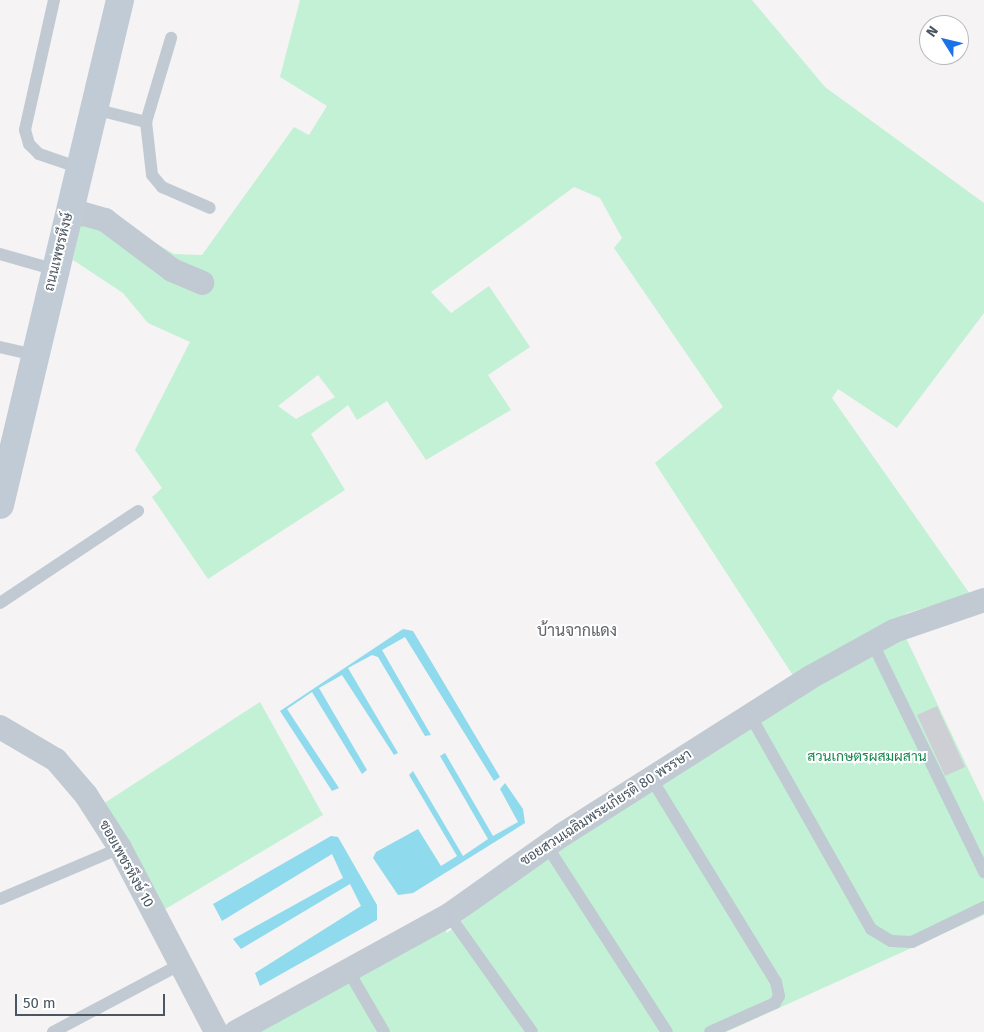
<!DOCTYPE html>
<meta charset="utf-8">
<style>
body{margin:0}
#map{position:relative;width:984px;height:1032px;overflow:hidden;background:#f5f3f3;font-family:"Fira Sans",Sarabun,sans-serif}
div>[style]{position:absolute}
.green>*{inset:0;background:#c3f1d5}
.water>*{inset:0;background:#90daee}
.building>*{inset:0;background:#cdcfd5}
.service>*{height:12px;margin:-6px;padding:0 6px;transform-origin:6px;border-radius:6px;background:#c1cad2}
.minor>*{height:24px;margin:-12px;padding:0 12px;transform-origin:12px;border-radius:12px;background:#c1cad2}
.secondary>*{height:28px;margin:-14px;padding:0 14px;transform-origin:14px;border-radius:14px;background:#c1cbd6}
span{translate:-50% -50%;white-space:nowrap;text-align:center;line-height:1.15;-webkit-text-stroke:4px #fff;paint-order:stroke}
.street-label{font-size:14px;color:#4a5661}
.park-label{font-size:14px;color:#17864f}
.quarter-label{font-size:16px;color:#5f6368}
.north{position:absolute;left:919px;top:15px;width:50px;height:50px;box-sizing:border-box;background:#fff;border:1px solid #b7bbc0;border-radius:50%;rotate:306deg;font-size:14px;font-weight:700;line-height:20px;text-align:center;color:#4a5661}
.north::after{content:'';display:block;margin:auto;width:18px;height:22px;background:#1a73e8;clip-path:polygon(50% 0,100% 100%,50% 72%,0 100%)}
.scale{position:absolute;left:15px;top:994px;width:150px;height:22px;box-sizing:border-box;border:2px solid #4a5661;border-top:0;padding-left:6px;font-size:15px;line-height:18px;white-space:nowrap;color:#4a5661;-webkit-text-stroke:4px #fff;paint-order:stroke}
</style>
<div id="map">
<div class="green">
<i style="clip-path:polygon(evenodd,300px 0,752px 0,825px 87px,984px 203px,984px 313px,897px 428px,838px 389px,832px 398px,970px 594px,907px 613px,794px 677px,655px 463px,723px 407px,614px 248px,622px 238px,600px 198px,574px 187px,431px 292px,451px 313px,489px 286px,530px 347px,488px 375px,511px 410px,426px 460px,387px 401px,357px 420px,348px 405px,311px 434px,345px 490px,208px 579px,152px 497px,162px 488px,135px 450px,190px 342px,148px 323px,123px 293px,73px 260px,85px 202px,174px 254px,202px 255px,294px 127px,309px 135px,327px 106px,280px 77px,300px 0,318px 375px,335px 397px,296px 419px,278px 406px,318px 375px)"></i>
<i style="clip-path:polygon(906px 638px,984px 802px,984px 915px,726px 1032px,256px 1032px,444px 925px,447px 933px,534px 864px,844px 666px)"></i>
<i style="clip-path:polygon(260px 702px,323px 815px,162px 911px,103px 804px)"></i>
</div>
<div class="water">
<i style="clip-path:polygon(403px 629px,413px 631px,500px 777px,494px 781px,405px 637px,382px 650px,431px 735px,425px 736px,378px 657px,372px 655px,348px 668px,398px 753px,394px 755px,342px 675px,319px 688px,367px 770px,362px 774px,312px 692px,287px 709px,339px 788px,332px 791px,280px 711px)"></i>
<i style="clip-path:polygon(445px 753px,493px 836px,518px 822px,500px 789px,505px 783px,523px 809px,525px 823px,413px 893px,398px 895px,373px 858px,376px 852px,418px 829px,441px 866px,457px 856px,409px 775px,413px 771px,463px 856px,488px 839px,440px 756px)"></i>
<i style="clip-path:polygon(331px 836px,338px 837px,377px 905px,377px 920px,260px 986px,255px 973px,361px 906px,350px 884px,241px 949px,233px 939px,343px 878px,332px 854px,222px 921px,213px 904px)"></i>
</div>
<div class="building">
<i style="clip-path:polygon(937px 706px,965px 767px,945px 776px,917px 715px)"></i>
</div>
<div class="service">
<i style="left:54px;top:0;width:133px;rotate:102.6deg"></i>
<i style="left:25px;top:130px;width:15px;rotate:74deg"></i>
<i style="left:29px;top:144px;width:14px;rotate:45deg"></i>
<i style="left:39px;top:154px;width:43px;rotate:18.9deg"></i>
<i style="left:94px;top:109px;width:54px;rotate:14deg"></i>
<i style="left:146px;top:122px;width:88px;rotate:-73.4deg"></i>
<i style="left:146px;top:122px;width:53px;rotate:83.5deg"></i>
<i style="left:152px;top:175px;width:16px;rotate:50deg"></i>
<i style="left:162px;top:187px;width:52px;rotate:23.6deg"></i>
<i style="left:0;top:254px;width:58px;rotate:15.9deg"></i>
<i style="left:0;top:347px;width:35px;rotate:13deg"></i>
<i style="left:0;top:603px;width:166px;rotate:-33.7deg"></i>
<i style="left:873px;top:644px;width:254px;rotate:64deg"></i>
<i style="left:750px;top:715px;width:246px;rotate:60.5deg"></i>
<i style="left:871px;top:929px;width:23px;rotate:31deg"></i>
<i style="left:891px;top:941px;width:21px;rotate:3deg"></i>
<i style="left:912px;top:942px;width:80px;rotate:-25.9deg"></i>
<i style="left:651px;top:778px;width:239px;rotate:58.5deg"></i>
<i style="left:776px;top:982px;width:14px;rotate:78deg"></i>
<i style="left:779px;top:996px;width:8px;rotate:120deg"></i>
<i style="left:775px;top:1003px;width:71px;rotate:156deg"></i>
<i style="left:547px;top:846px;width:221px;rotate:57.2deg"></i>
<i style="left:0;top:899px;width:130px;rotate:-23deg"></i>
<i style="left:449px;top:915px;width:143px;rotate:54.6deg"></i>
<i style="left:349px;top:972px;width:69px;rotate:59.7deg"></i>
<i style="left:53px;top:1032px;width:145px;rotate:-28deg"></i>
</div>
<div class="minor">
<i style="left:68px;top:216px;width:16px;rotate:-7deg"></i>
<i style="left:84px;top:214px;width:22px;rotate:16deg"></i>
<i style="left:105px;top:220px;width:84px;rotate:36.7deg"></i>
<i style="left:172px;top:270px;width:33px;rotate:23deg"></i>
<i style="left:0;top:727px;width:65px;rotate:30.5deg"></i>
<i style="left:56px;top:760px;width:46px;rotate:49.4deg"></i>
<i style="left:86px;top:795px;width:63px;rotate:57.3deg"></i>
<i style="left:120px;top:848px;width:208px;rotate:62.4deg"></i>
<i style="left:236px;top:1032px;width:243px;rotate:-28.8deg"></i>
<i style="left:449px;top:915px;width:138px;rotate:-35.3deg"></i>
<i style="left:562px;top:835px;width:293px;rotate:-32.4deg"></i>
<i style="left:809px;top:678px;width:97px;rotate:-28.9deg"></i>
<i style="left:894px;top:631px;width:95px;rotate:-19deg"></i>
</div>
<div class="secondary">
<i style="left:0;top:505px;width:519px;rotate:-76.63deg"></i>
</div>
<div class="street-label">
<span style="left:59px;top:252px;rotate:-76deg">ถนนเพชรหึงษ์</span>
<span style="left:606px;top:808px;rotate:-33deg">ซอยสวนเฉลิมพระเกียรติ 80 พรรษา</span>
<span style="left:126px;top:864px;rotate:61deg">ซอยเพชรหึงษ์ 10</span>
</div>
<div class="park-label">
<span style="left:867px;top:757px">สวนเกษตรผสมผสาน</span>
</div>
<div class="quarter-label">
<span style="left:577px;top:631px">บ้านจากแดง</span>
</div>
<div class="north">N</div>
<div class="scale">50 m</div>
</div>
